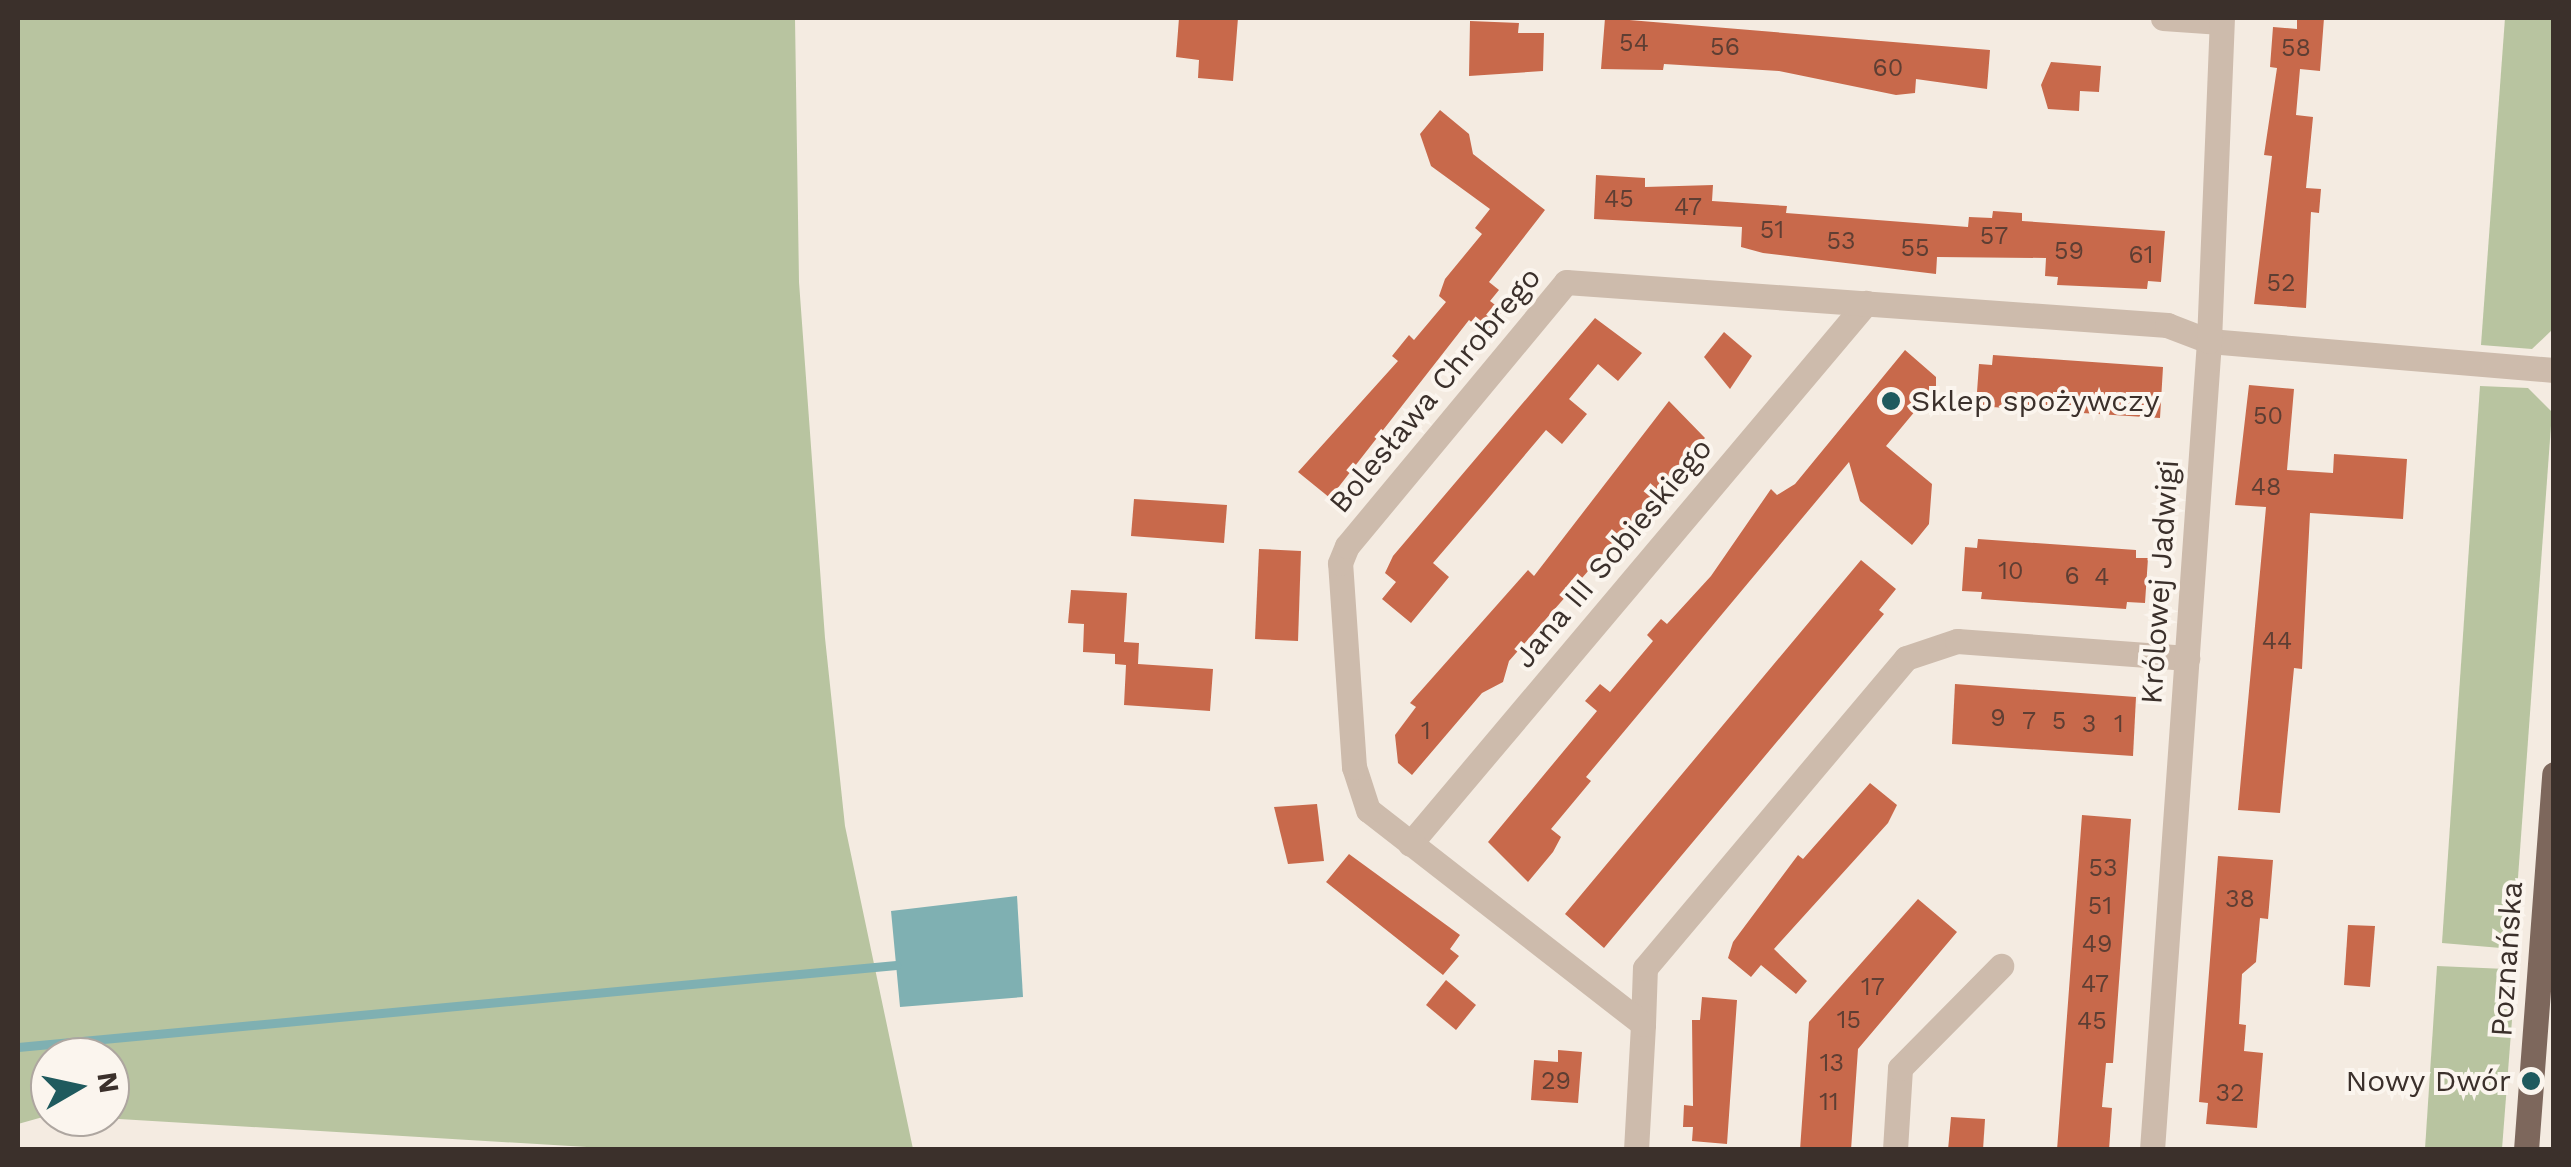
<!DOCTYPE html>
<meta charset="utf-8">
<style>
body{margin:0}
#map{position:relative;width:2571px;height:1167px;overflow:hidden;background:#f4ebe1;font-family:"Work Sans",sans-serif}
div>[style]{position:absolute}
.green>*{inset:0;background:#b8c4a0}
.water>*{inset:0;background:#7fb0b2}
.stream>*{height:9px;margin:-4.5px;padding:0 4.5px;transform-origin:4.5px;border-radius:4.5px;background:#7fb0b2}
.building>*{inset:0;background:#c8694b}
.minor>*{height:25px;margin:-12.5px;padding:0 12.5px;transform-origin:12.5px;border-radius:12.5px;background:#cdbbac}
.primary>*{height:25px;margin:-12.5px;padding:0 12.5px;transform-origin:12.5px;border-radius:12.5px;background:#7d675c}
.dots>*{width:28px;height:28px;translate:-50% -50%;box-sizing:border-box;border:5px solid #fbf5ee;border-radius:50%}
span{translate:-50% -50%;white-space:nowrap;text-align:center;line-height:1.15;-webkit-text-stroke:8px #fbf5ee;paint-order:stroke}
.number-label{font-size:25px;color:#5e3e33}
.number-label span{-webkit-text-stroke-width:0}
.street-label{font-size:30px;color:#3b302b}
.poi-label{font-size:30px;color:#3b302b}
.left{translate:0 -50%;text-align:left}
.right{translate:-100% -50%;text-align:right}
.frame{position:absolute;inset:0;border:20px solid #3b302b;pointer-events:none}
.north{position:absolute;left:30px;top:1037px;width:100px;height:100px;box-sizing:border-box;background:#fbf5ee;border:2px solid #aea6a0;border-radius:50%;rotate:81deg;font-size:28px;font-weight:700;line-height:40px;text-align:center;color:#3b302b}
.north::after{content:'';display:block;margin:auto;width:35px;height:45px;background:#1f5a5e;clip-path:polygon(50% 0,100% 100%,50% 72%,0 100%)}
</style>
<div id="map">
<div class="green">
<i style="clip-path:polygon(18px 18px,795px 18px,799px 282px,825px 638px,845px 826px,913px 1149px,620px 1149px,86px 1117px,110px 1117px,110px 1057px,50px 1057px,50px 1115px,18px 1124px)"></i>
<i style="clip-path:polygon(2505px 18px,2553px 18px,2553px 329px,2532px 349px,2481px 345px)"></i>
<i style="clip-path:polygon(2480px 386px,2528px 388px,2552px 412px,2513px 946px,2501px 948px,2442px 943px)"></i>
<i style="clip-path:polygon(2437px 966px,2506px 969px,2515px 981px,2502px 1149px,2425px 1149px)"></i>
</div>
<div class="water">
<i style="clip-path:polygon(1017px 896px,1023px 997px,900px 1007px,891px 911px)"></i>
</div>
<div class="stream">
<i style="left:18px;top:1047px;width:882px;rotate:-5.34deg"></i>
</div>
<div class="building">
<i style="clip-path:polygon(1179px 18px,1238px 18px,1233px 81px,1198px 78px,1199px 60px,1176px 57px)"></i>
<i style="clip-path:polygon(1605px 18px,1990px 50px,1987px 89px,1916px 79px,1915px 93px,1896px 95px,1779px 71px,1664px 64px,1663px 70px,1601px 69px)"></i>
<i style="clip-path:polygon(2297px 18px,2324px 18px,2320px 71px,2300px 69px,2296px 115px,2313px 117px,2306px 188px,2321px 189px,2319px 213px,2311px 212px,2306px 308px,2254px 304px,2272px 156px,2264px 155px,2277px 68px,2270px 67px,2273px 27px,2297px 29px)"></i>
<i style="clip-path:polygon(1470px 21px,1519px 23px,1518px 33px,1544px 33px,1543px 71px,1469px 76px)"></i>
<i style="clip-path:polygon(2051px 62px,2101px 66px,2099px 92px,2080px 91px,2079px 111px,2048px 109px,2041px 85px)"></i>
<i style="clip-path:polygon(1440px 110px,1469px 134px,1473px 154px,1545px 210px,1489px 282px,1499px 290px,1490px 301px,1503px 311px,1485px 333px,1469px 320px,1330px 498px,1298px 472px,1398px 361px,1392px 356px,1409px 335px,1414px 340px,1446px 302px,1439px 296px,1445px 279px,1482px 234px,1475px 228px,1490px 209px,1431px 166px,1420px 134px)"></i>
<i style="clip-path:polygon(1596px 175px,1645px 178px,1645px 187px,1713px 185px,1712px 201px,1787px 206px,1786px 213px,1968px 227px,1969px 217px,1992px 218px,1993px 211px,2022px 213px,2022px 221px,2165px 231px,2161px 282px,2148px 281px,2147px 289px,2057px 285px,2058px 277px,2045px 276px,2046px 258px,1937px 257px,1936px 274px,1763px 253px,1741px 247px,1742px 227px,1594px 219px)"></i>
<i style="clip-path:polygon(1595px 318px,1642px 353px,1618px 381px,1598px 364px,1569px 399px,1587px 414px,1562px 444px,1546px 430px,1487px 500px,1433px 563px,1449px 577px,1411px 623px,1382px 599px,1396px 582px,1385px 573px,1393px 556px)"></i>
<i style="clip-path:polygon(1724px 332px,1752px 356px,1730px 389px,1704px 357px)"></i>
<i style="clip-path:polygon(1905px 350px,1936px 377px,1936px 386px,1886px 446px,1932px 484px,1929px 524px,1912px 545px,1860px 501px,1849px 462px,1586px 777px,1591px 781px,1551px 829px,1561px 837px,1553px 852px,1528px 882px,1488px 842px,1597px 711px,1585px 701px,1600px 684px,1610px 692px,1653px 641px,1647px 635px,1661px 619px,1667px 624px,1711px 576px,1771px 489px,1777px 495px,1795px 484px)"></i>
<i style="clip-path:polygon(1993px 355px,2163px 367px,2160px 418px,1976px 406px,1979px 364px,1992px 365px)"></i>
<i style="clip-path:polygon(2249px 385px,2294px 389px,2287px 470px,2333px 473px,2334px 454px,2407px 459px,2403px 519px,2310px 513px,2302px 669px,2294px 668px,2280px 813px,2238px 810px,2266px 507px,2235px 505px)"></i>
<i style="clip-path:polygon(1669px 401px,1705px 438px,1509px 661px,1503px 682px,1482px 693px,1412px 775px,1398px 763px,1395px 735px,1416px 707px,1410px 703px,1528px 570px,1534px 576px)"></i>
<i style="clip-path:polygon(1134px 499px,1227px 505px,1224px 543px,1131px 536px)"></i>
<i style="clip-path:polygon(1978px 539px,2136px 550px,2136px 558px,2148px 558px,2145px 603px,2127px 602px,2126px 609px,1981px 599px,1982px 592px,1962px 591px,1965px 547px,1977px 548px)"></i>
<i style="clip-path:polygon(1259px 549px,1301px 551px,1298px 641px,1255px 639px)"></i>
<i style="clip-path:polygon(1861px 560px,1896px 589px,1879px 610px,1884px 614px,1604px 948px,1565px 914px)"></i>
<i style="clip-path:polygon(1071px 590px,1127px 593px,1124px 642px,1139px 643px,1138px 664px,1213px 669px,1210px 711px,1124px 705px,1126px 665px,1115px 664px,1115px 654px,1083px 652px,1084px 624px,1068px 623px)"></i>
<i style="clip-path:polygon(1955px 684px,2136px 697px,2133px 756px,1952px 744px)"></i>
<i style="clip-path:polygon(1870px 783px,1897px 805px,1888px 823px,1774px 949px,1807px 981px,1796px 994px,1761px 965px,1751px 977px,1728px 958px,1733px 942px,1798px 855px,1803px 859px)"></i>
<i style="clip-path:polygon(1317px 804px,1324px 861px,1288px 864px,1274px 807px)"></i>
<i style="clip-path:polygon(2082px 815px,2131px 819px,2113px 1063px,2106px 1063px,2102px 1107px,2112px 1108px,2109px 1150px,2057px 1150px)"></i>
<i style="clip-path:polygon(1349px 854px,1460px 935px,1450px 949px,1459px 956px,1443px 975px,1326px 882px)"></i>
<i style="clip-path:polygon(2218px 856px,2273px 860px,2268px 919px,2260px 918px,2256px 962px,2242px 974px,2239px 1024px,2246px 1025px,2244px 1051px,2263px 1053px,2257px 1128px,2206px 1124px,2208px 1103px,2199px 1102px)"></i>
<i style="clip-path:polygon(1918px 899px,1957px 932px,1858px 1049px,1851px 1150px,1800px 1150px,1809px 1022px)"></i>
<i style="clip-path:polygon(2348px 925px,2375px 926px,2370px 987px,2344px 985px)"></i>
<i style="clip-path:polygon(1446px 980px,1476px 1005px,1456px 1030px,1426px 1005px)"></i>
<i style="clip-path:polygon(1702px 997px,1737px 1000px,1727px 1144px,1692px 1141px,1693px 1127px,1683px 1127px,1684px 1105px,1693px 1106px,1692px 1020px,1700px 1020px)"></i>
<i style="clip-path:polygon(1558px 1050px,1582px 1052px,1578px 1103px,1531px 1100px,1534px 1060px,1558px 1062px)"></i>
<i style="clip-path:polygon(1951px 1117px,1985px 1119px,1983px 1150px,1948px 1150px)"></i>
</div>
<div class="minor">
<i style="left:2163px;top:18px;width:58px;rotate:3.9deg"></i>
<i style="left:1410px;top:844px;width:708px;rotate:-49.87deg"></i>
<i style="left:1643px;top:1024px;width:56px;rotate:-88deg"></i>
<i style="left:1645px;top:968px;width:405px;rotate:-49.9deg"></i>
<i style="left:1906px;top:658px;width:54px;rotate:-18.4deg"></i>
<i style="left:1957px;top:641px;width:231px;rotate:4.2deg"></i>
<i style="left:1636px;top:1150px;width:126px;rotate:-86.8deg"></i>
<i style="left:1643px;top:1024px;width:348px;rotate:-142.1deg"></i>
<i style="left:1368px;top:810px;width:45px;rotate:-108deg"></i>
<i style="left:1354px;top:767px;width:204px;rotate:-93.9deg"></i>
<i style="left:1340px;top:563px;width:18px;rotate:-68deg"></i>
<i style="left:1347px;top:546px;width:343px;rotate:-50.3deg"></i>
<i style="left:1566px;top:282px;width:603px;rotate:4.09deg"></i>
<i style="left:2167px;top:325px;width:45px;rotate:20.9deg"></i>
<i style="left:2209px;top:341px;width:346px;rotate:4.8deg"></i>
<i style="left:1895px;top:1150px;width:82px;rotate:-86.5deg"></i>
<i style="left:1900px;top:1068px;width:144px;rotate:-45.3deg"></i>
<i style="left:2152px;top:1150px;width:811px;rotate:-85.97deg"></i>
<i style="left:2209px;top:341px;width:323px;rotate:-87.7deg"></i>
</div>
<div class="primary">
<i style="left:2526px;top:1150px;width:377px;rotate:-85.7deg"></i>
</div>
<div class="dots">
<i style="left:1891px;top:401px;background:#1f5a5e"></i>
<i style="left:2531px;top:1081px;background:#1f5a5e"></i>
</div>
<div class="number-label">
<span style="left:1634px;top:43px">54</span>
<span style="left:1725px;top:47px">56</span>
<span style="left:2296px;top:48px">58</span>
<span style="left:1888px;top:68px">60</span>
<span style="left:1619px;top:199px">45</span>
<span style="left:1688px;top:207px">47</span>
<span style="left:1772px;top:230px">51</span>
<span style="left:1994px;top:236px">57</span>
<span style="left:1841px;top:241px">53</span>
<span style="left:1915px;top:248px">55</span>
<span style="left:2069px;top:251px">59</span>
<span style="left:2141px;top:255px">61</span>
<span style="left:2281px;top:283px">52</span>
<span style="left:2268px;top:416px">50</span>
<span style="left:2266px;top:487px">48</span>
<span style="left:2011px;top:571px">10</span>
<span style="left:2072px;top:576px">6</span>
<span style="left:2102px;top:577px">4</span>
<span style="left:2277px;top:641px">44</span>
<span style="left:1998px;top:718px">9</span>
<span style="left:2029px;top:721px">7</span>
<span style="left:2059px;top:721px">5</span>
<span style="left:2089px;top:724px">3</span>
<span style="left:2119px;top:724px">1</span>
<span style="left:1426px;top:731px">1</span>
<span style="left:2103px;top:868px">53</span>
<span style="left:2240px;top:899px">38</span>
<span style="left:2100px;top:906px">51</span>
<span style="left:2097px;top:944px">49</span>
<span style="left:2095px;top:984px">47</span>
<span style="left:1873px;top:987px">17</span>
<span style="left:1849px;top:1020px">15</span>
<span style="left:2092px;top:1021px">45</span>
<span style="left:1832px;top:1063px">13</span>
<span style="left:1556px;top:1081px">29</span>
<span style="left:2230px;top:1093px">32</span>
<span style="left:1829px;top:1102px">11</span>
</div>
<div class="street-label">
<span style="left:1435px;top:390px;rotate:-50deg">Bolesława Chrobrego</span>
<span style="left:1613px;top:553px;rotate:-50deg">Jana III Sobieskiego</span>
<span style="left:2160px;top:582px;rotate:-86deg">Królowej Jadwigi</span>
<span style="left:2507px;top:959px;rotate:-86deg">Poznańska</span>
</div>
<div class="poi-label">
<span class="left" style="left:1911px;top:401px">Sklep spożywczy</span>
<span class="right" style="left:2511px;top:1081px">Nowy Dwór</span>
</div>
<div class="frame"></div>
<div class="north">N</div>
</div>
